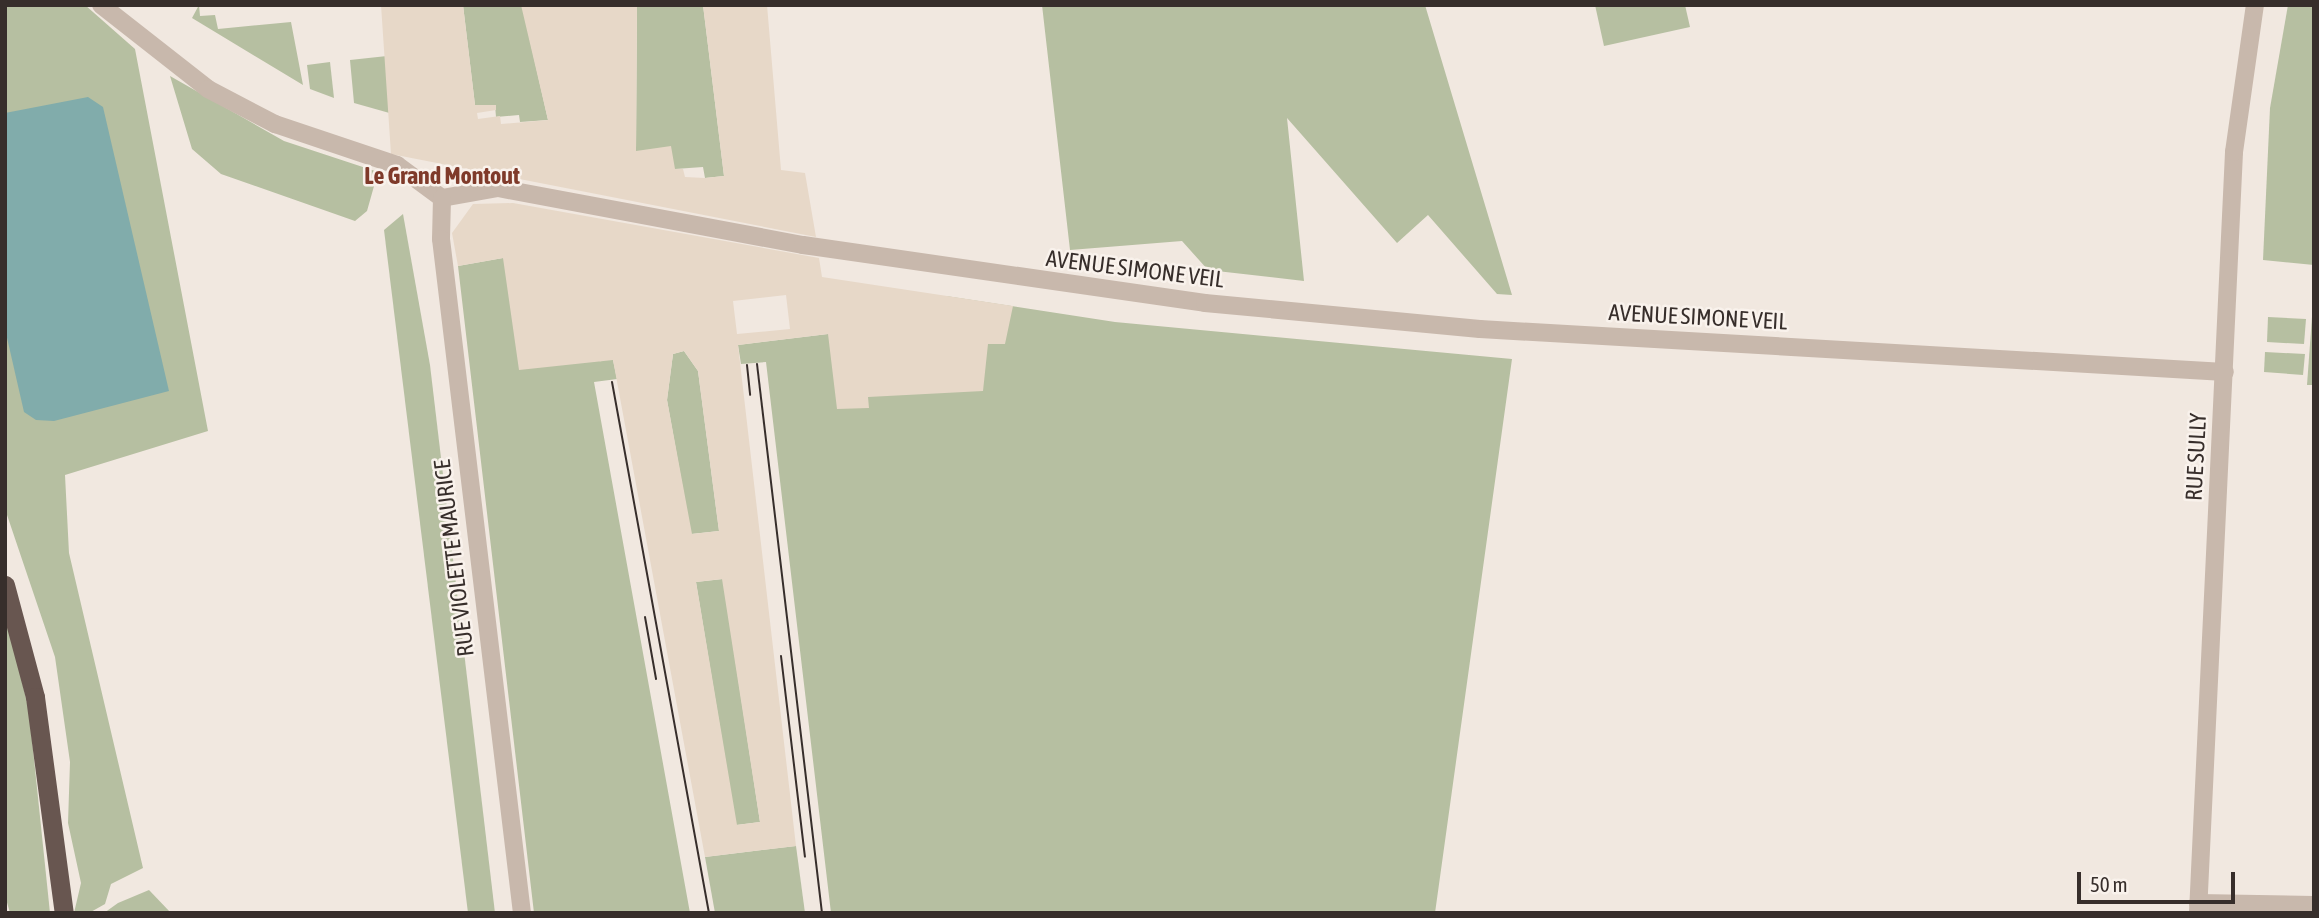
<!DOCTYPE html>
<style>
body{margin:0}
#map{position:relative;width:2319px;height:918px;overflow:hidden;background:#f1e8e0;font-family:"Asap Condensed",sans-serif}
div>[style]{position:absolute}
.green>*{inset:0;background:#b6bfa1}
.plaza>*{inset:0;background:#e7d8c8}
.water>*{inset:0;background:#81acab}
.minor>*{height:18px;margin:-9px;padding:0 9px;transform-origin:9px;border-radius:9px;background:#c8b8ac}
.trunk>*{height:19px;margin:-9.5px;padding:0 9.5px;transform-origin:9.5px;border-radius:9.5px;background:#685650}
.tram>*{height:2px;margin:-1px;padding:0 1px;transform-origin:1px;border-radius:1px;background:#372e2b}
span{translate:-50% -50%;white-space:nowrap;text-align:center;line-height:1.15;-webkit-text-stroke:5px #f9f2ec;paint-order:stroke}
.street-label{font-size:23px;color:#372e2b}
.neighbourhood-label{font-size:24px;color:#7f3a2a;font-weight:700}
.frame{position:absolute;inset:0;border:7px solid #372e2b;pointer-events:none}
.scale{position:absolute;left:2077px;top:872px;width:158px;height:32px;box-sizing:border-box;border:4px solid #372e2b;border-top:0;padding-left:9px;font-size:21px;line-height:24px;white-space:nowrap;color:#372e2b;-webkit-text-stroke:5px #f9f2ec;paint-order:stroke}
</style>
<div id="map">
<div class="green">
<i style="clip-path:polygon(5px 5px,85px 5px,135px 49px,208px 431px,65px 475px,69px 553px,143px 868px,111px 884px,105px 904px,89px 913px,74px 913px,81px 883px,68px 823px,70px 762px,55px 657px,5px 509px)"></i>
<i style="clip-path:polygon(199px 5px,200px 16px,215px 15px,218px 29px,291px 22px,303px 85px,192px 18px)"></i>
<i style="clip-path:polygon(463px 5px,522px 5px,548px 120px,520px 122px,519px 115px,496px 117px,495px 105px,475px 105px)"></i>
<i style="clip-path:polygon(637px 5px,703px 5px,724px 176px,705px 178px,703px 167px,675px 169px,636px 151px)"></i>
<i style="clip-path:polygon(1042px 5px,1425px 5px,1512px 295px,1497px 294px,1428px 215px,1397px 243px,1287px 118px,1304px 281px,1208px 270px,1182px 241px,1070px 250px)"></i>
<i style="clip-path:polygon(1595px 5px,1685px 5px,1690px 27px,1604px 46px)"></i>
<i style="clip-path:polygon(2288px 5px,2314px 5px,2314px 265px,2263px 260px,2270px 108px)"></i>
<i style="clip-path:polygon(387px 56px,393px 114px,354px 103px,350px 60px)"></i>
<i style="clip-path:polygon(330px 62px,334px 98px,310px 89px,307px 65px)"></i>
<i style="clip-path:polygon(170px 76px,284px 141px,378px 172px,367px 211px,355px 221px,221px 174px,192px 149px)"></i>
<i style="clip-path:polygon(403px 214px,430px 365px,495px 913px,468px 913px,384px 230px)"></i>
<i style="clip-path:polygon(503px 258px,613px 360px,617px 379px,594px 382px,690px 913px,534px 913px,458px 266px)"></i>
<i style="clip-path:polygon(946px 296px,1115px 322px,1512px 359px,1435px 913px,831px 913px,766px 362px,741px 364px,738px 345px,828px 334px)"></i>
<i style="clip-path:polygon(2313px 303px,2314px 303px,2314px 385px,2307px 385px)"></i>
<i style="clip-path:polygon(2268px 317px,2306px 319px,2304px 344px,2267px 342px)"></i>
<i style="clip-path:polygon(684px 351px,698px 371px,719px 531px,691px 534px,667px 400px,673px 354px)"></i>
<i style="clip-path:polygon(2265px 352px,2305px 354px,2303px 375px,2264px 372px)"></i>
<i style="clip-path:polygon(723px 579px,760px 822px,736px 825px,696px 582px)"></i>
<i style="clip-path:polygon(5px 610px,29px 711px,50px 913px,10px 913px,6px 899px)"></i>
<i style="clip-path:polygon(796px 846px,805px 913px,715px 913px,705px 857px)"></i>
<i style="clip-path:polygon(149px 890px,171px 913px,104px 913px,118px 903px)"></i>
</div>
<div class="plaza">
<i style="clip-path:polygon(381px 5px,463px 5px,475px 105px,496px 105px,496px 110px,477px 113px,478px 119px,500px 116px,501px 124px,548px 120px,521px 5px,637px 5px,636px 151px,671px 146px,675px 169px,683px 169px,685px 177px,705px 178px,724px 176px,703px 5px,767px 5px,781px 170px,805px 173px,816px 237px,391px 154px)"></i>
<i style="clip-path:polygon(evenodd,513px 203px,819px 258px,822px 277px,1013px 306px,1005px 344px,988px 344px,983px 391px,868px 397px,869px 408px,837px 409px,828px 334px,738px 345px,796px 846px,705px 857px,613px 360px,519px 370px,503px 258px,458px 266px,452px 233px,473px 204px,513px 203px,786px 295px,790px 329px,737px 334px,733px 301px,786px 295px,513px 203px,684px 351px,698px 371px,719px 531px,692px 534px,667px 400px,673px 354px,684px 351px,513px 203px,722px 579px,760px 822px,737px 825px,696px 582px,722px 579px)"></i>
</div>
<div class="water">
<i style="clip-path:polygon(88px 97px,103px 107px,169px 391px,54px 421px,36px 420px,24px 412px,5px 329px,5px 113px)"></i>
</div>
<div class="minor">
<i style="left:101px;top:5px;width:136px;rotate:38.1deg"></i>
<i style="left:208px;top:89px;width:76px;rotate:27.6deg"></i>
<i style="left:275px;top:124px;width:129px;rotate:18.6deg"></i>
<i style="left:397px;top:165px;width:56px;rotate:36.3deg"></i>
<i style="left:442px;top:198px;width:57px;rotate:-10.1deg"></i>
<i style="left:498px;top:188px;width:310px;rotate:10.6deg"></i>
<i style="left:803px;top:245px;width:406px;rotate:8.2deg"></i>
<i style="left:1205px;top:303px;width:276px;rotate:5.4deg"></i>
<i style="left:1480px;top:329px;width:746px;rotate:3.3deg"></i>
<i style="left:442px;top:198px;width:41px;rotate:91.4deg"></i>
<i style="left:441px;top:239px;width:679px;rotate:83.15deg"></i>
<i style="left:2198px;top:903px;width:116px;rotate:1deg"></i>
<i style="left:2198px;top:913px;width:762px;rotate:-87.29deg"></i>
<i style="left:2234px;top:152px;width:148px;rotate:-81.9deg"></i>
</div>
<div class="trunk">
<i style="left:5px;top:585px;width:116px;rotate:75deg"></i>
<i style="left:35px;top:697px;width:218px;rotate:82.4deg"></i>
</div>
<div class="tram">
<i style="left:757px;top:364px;width:553px;rotate:83.25deg"></i>
<i style="left:747px;top:365px;width:30px;rotate:84deg"></i>
<i style="left:612px;top:382px;width:540px;rotate:79.65deg"></i>
<i style="left:645px;top:617px;width:63px;rotate:79.9deg"></i>
<i style="left:781px;top:656px;width:202px;rotate:83.2deg"></i>
</div>
<div class="street-label">
<span style="left:1135px;top:269px;rotate:7deg">AVENUE SIMONE VEIL</span>
<span style="left:1698px;top:317px;rotate:3deg">AVENUE SIMONE VEIL</span>
<span style="left:2196px;top:457px;rotate:-87deg">RUE SULLY</span>
<span style="left:454px;top:558px;rotate:-97deg">RUE VIOLETTE MAURICE</span>
</div>
<div class="neighbourhood-label">
<span style="left:442px;top:176px">Le Grand Montout</span>
</div>
<div class="frame"></div>
<div class="scale">50 m</div>
</div>
